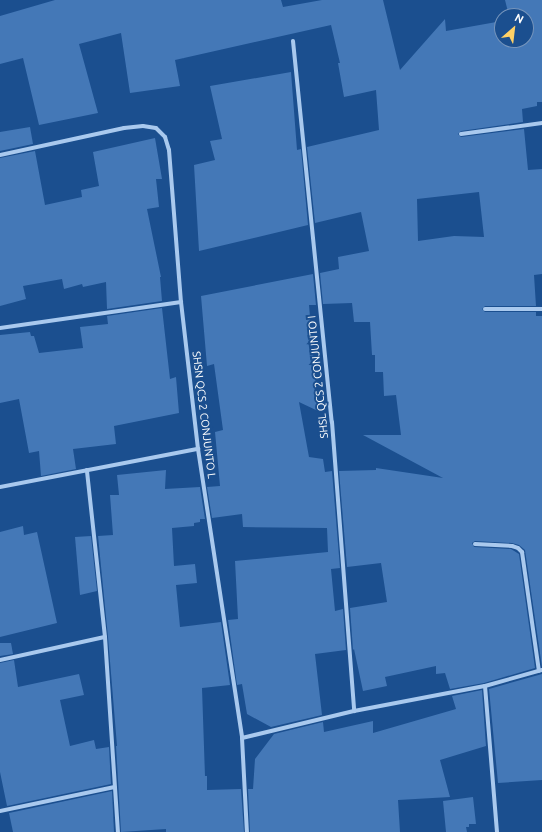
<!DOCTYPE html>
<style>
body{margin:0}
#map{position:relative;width:542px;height:832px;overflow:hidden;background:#1b4f8f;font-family:Ubuntu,sans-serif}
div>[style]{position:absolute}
.building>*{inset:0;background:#4478b7}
.street>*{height:4px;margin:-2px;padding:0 2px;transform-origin:2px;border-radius:2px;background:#a9c9ee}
span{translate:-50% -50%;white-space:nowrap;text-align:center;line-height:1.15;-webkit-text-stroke:4px #1b4f8f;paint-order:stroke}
.street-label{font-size:11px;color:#fff}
.north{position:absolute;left:494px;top:8px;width:40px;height:40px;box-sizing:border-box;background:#1b4f8f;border:1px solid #7695bc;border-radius:50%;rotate:28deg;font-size:11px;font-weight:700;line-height:16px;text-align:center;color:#fff}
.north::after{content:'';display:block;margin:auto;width:14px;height:18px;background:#ffd166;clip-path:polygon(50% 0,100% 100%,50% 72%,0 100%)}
</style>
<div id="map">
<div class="building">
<i style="clip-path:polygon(evenodd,55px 0,281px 0,283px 7px,322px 0,383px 0,400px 70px,445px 19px,446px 31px,502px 21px,502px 40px,526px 40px,526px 16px,509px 16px,505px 0,542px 0,542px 102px,537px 102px,537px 106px,522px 109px,523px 122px,461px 131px,458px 134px,461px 137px,524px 129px,528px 170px,542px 169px,542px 274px,534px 275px,536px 306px,485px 306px,482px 309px,485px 312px,536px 312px,536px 316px,542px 316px,542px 667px,525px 550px,519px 545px,512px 543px,475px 541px,472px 543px,474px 547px,511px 549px,519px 554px,535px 668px,484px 683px,450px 689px,445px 673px,436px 674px,436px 666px,385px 677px,387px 686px,363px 691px,354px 649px,353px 650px,350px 608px,387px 602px,381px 563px,347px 567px,339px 471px,376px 470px,376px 468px,443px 478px,363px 435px,401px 435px,396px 395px,384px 396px,383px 372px,375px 372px,375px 355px,372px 355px,370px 322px,354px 322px,352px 303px,323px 304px,320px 273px,339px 269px,338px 257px,369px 251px,361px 212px,315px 223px,307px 147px,379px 130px,376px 90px,344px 97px,338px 63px,340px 63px,331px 25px,175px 60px,180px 86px,130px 93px,121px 33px,79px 44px,98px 113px,39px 125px,23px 58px,0 64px,0 16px,55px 0,479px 192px,484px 237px,454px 236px,418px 241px,417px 199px,479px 192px)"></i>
<i style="clip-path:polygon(291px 72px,297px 150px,301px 149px,308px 225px,199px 251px,194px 165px,215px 160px,210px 141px,222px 139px,210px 86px)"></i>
<i style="clip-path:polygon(30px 127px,33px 144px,0 151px,0 132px)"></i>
<i style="clip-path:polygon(155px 138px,162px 179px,156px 179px,159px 207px,147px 209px,161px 277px,160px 277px,162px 301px,107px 309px,106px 282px,83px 287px,82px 284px,64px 289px,62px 279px,23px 286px,26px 299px,0 306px,0 158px,35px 151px,45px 205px,82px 197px,81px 190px,99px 186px,93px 152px)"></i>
<i style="clip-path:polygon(313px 274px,316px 305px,309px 305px,318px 411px,299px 402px,309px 457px,323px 459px,325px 472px,332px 471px,340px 568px,331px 569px,335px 611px,343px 609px,346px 650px,315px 654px,322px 715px,271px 727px,247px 714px,242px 684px,237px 685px,228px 620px,238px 619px,235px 561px,328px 552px,327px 528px,243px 527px,242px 514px,212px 518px,207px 487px,220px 486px,215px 432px,223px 430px,214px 364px,207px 366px,201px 296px)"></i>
<i style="clip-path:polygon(162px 308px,170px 379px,176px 377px,179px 413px,114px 426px,116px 444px,73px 449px,76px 469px,41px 476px,39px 451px,29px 453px,19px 399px,0 403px,0 335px,30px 332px,31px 336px,34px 336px,39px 353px,83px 348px,80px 327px,108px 324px,107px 316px)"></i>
<i style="clip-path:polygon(166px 470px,165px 489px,200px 487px,205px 519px,200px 519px,200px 522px,194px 523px,194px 526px,172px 528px,174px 566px,195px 564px,197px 583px,176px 585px,180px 627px,221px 622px,230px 685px,202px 688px,205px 776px,207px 776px,207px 790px,241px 789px,244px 832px,166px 832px,166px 829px,121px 832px,116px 746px,117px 746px,108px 637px,98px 536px,113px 535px,110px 495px,119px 495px,117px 475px)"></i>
<i style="clip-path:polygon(23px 526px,24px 535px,37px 532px,57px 623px,0 637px,0 532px)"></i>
<i style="clip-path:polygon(91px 536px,97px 591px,80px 595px,75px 537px)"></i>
<i style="clip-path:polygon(0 643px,11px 643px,13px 654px,0 656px)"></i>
<i style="clip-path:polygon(14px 660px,18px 687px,79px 674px,84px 695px,60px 700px,70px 746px,94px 740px,96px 749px,109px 747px,111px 784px,7px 806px,0 772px,0 663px)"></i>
<i style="clip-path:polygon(542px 674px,542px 780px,498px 783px,489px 689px)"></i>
<i style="clip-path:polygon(482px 690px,486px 746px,440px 760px,450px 797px,398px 800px,400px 832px,250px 832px,248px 789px,253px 789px,255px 759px,274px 734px,323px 722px,324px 732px,373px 721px,373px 733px,456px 709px,452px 696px)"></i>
<i style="clip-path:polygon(112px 791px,114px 832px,13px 832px,9px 813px)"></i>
<i style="clip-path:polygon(473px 797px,476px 824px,469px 824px,469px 827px,466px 827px,467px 832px,446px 832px,443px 801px)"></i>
</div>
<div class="street">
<i style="left:293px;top:41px;width:383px;rotate:84.2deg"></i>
<i style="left:332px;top:422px;width:290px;rotate:85.6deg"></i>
<i style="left:461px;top:134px;width:82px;rotate:-7.7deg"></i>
<i style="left:0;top:155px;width:127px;rotate:-12.3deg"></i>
<i style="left:124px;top:128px;width:19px;rotate:-6deg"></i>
<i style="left:143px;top:126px;width:13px;rotate:9deg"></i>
<i style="left:156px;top:128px;width:13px;rotate:45deg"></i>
<i style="left:165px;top:137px;width:14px;rotate:73deg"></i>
<i style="left:169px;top:150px;width:152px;rotate:85.5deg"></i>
<i style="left:181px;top:302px;width:148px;rotate:83.4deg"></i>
<i style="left:198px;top:449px;width:292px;rotate:81.3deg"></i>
<i style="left:242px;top:738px;width:94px;rotate:87deg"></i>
<i style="left:485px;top:309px;width:57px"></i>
<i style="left:0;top:328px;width:183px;rotate:-8.2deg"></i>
<i style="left:0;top:487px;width:202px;rotate:-10.9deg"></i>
<i style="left:475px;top:544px;width:37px;rotate:3deg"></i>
<i style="left:512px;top:546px;width:6px;rotate:18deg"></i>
<i style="left:518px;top:548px;width:6px;rotate:45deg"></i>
<i style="left:522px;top:552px;width:120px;rotate:81.9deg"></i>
<i style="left:105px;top:637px;width:195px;rotate:86.2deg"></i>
<i style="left:0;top:660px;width:107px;rotate:-12.4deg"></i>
<i style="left:105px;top:637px;width:168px;rotate:-96.2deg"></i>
<i style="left:485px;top:686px;width:146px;rotate:85.3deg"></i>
<i style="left:242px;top:738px;width:115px;rotate:-13.6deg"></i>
<i style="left:354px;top:711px;width:133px;rotate:-10.8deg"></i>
<i style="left:485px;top:686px;width:59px;rotate:-15.7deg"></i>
<i style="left:0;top:811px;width:117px;rotate:-11.8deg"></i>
</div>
<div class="street-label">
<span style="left:318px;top:377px;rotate:-96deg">SHSL QCS 2 CONJUNTO I</span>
<span style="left:204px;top:415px;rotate:83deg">SHSN QCS 2 CONJUNTO L</span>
</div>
<div class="north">N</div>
</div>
